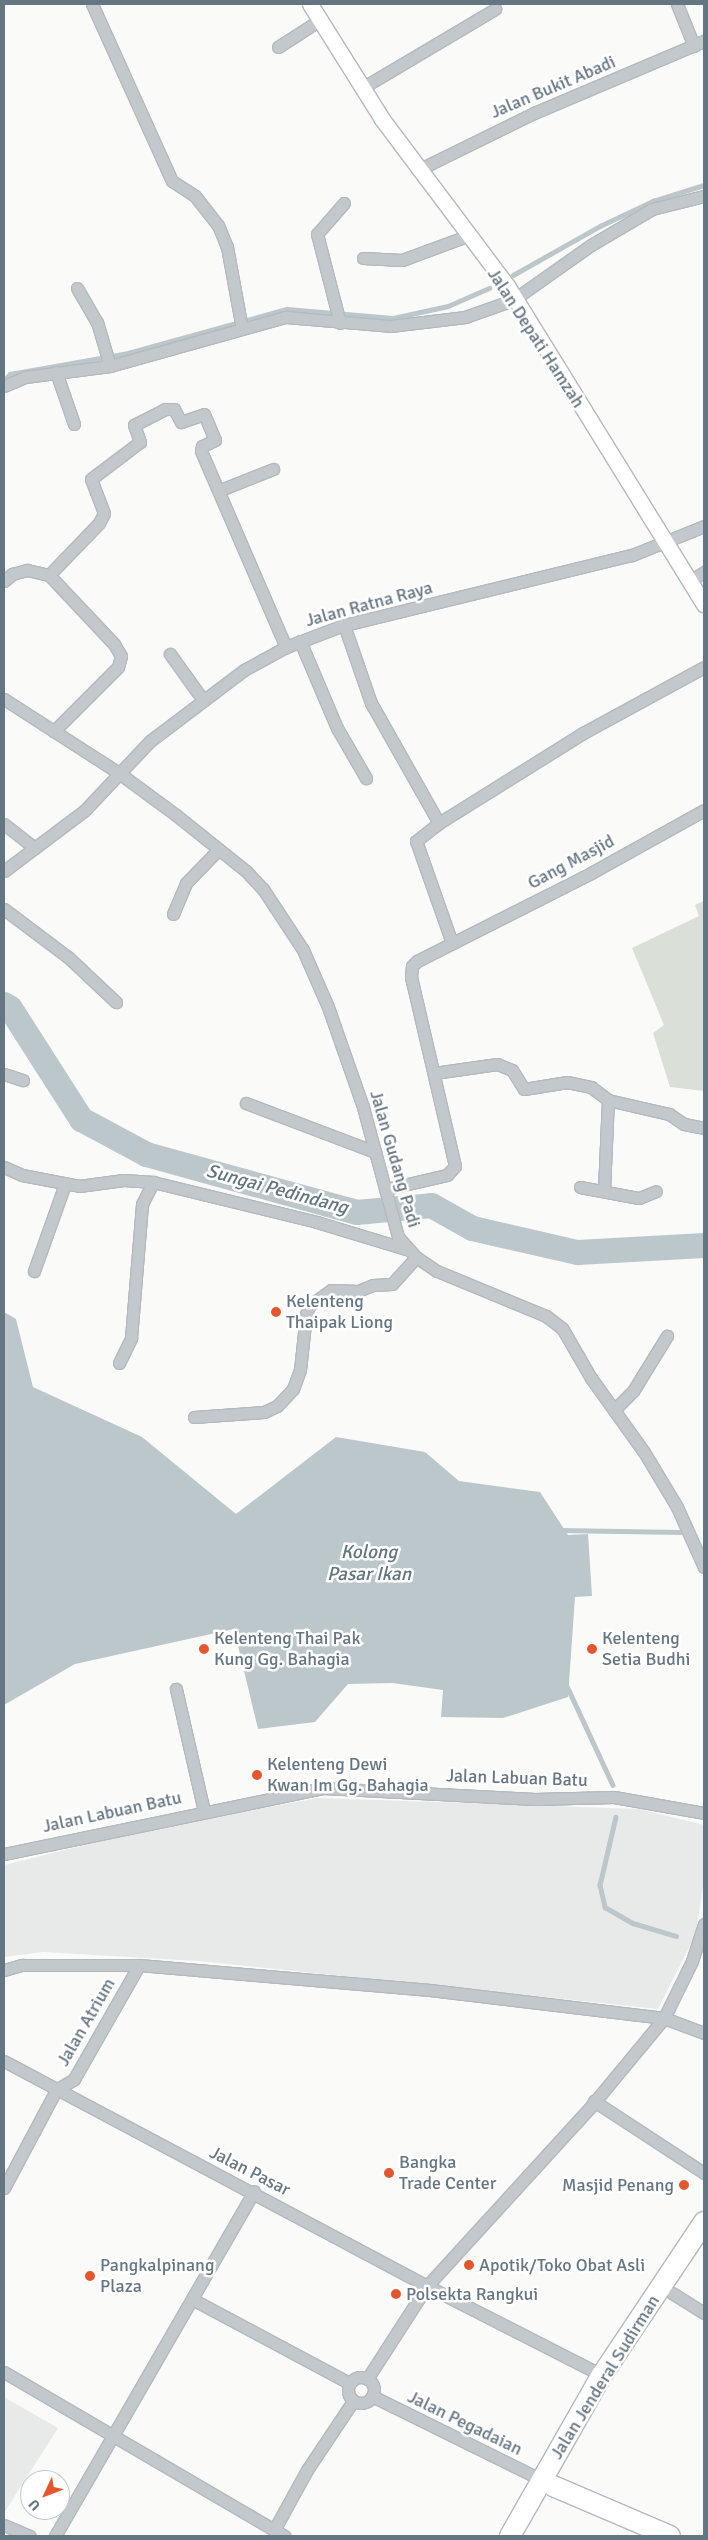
<!DOCTYPE html>
<style>
body{margin:0}
#map{position:relative;width:708px;height:2540px;overflow:hidden;background:#fafaf8;font-family:Signika,sans-serif}
div>[style]{position:absolute}
.built>*{inset:0;background:#e8e9e9}
.green>*{inset:0;background:#dadfd7}
.water>*{inset:0;background:#bbc7cb}
.stream>*{height:4.5px;margin:-2.25px;padding:0 2.25px;transform-origin:2.25px;border-radius:2.25px;background:#bbc7cb}
.river>*{height:25px;margin:-12.5px;padding:0 12.5px;transform-origin:12.5px;border-radius:12.5px;background:#bbc7cb}
.roads{filter:drop-shadow(1px 0 #b3babf) drop-shadow(-1px 0 #b3babf) drop-shadow(0 1px #b3babf) drop-shadow(0 -1px #b3babf)}
.street>*{height:11px;margin:-5.5px;padding:0 5.5px;transform-origin:5.5px;border-radius:5.5px;background:#c3c8cc}
.street>.ring{margin:-5.5px;padding:0;box-sizing:content-box;background:none;border:11px solid #c3c8cc;border-radius:50%}
.secondary>*{height:15px;margin:-7.5px;padding:0 7.5px;transform-origin:7.5px;border-radius:7.5px;background:#fff}
.highway>*{height:20px;margin:-10px;padding:0 10px;transform-origin:10px;border-radius:10px;background:#fff}
.dots>*{width:14px;height:14px;translate:-50% -50%;box-sizing:border-box;border:2px solid #fff;border-radius:50%}
span{translate:-50% -50%;white-space:nowrap;text-align:center;line-height:1.15;-webkit-text-stroke:5px #fff;paint-order:stroke}
.street-label{font-size:18px;color:#657683}
.poi-label{font-size:18px;color:#657683}
.left{translate:0 -50%;text-align:left}
.right{translate:-100% -50%;text-align:right}
.water-label{font-size:19px;color:#60757c;font-style:italic}
.frame{position:absolute;inset:0;border:5px solid #657683;pointer-events:none}
.north{position:absolute;left:20px;top:2470px;width:50px;height:50px;box-sizing:border-box;background:#fff;border:1px solid #c1c8cd;border-radius:50%;rotate:227deg;font-size:14px;font-weight:700;line-height:20px;text-align:center;color:#657683}
.north::after{content:'';display:block;margin:auto;width:18px;height:22px;background:#e4572e;clip-path:polygon(50% 0,100% 100%,50% 72%,0 100%)}
</style>
<div id="map">
<div class="built">
<i style="clip-path:polygon(319px 1798px,639px 1809px,704px 1825px,704px 1879px,696px 1934px,658px 2009px,198px 1961px,43px 1952px,4px 1957px,4px 1865px,154px 1828px)"></i>
<i style="clip-path:polygon(4px 2397px,58px 2428px,4px 2513px)"></i>
</div>
<div class="green">
<i style="clip-path:polygon(704px 901px,704px 1091px,670px 1087px,653px 1033px,664px 1025px,632px 948px,699px 916px,695px 905px)"></i>
</div>
<div class="water">
<i style="clip-path:polygon(4px 1312px,16px 1319px,33px 1387px,142px 1437px,236px 1514px,336px 1437px,425px 1452px,459px 1481px,540px 1492px,568px 1535px,588px 1534px,592px 1596px,575px 1597px,568px 1697px,503px 1718px,441px 1717px,443px 1690px,392px 1683px,348px 1684px,315px 1722px,258px 1729px,234px 1629px,75px 1664px,4px 1705px)"></i>
</div>
<div class="stream">
<i style="left:513px;top:275px;width:100px;rotate:-29.4deg"></i>
<i style="left:600px;top:226px;width:59px;rotate:-25.3deg"></i>
<i style="left:653px;top:201px;width:53px;rotate:-17.4deg"></i>
<i style="left:4px;top:380px;width:8px;rotate:-45deg"></i>
<i style="left:10px;top:374px;width:120px;rotate:-10.1deg"></i>
<i style="left:128px;top:353px;width:165px;rotate:-15.5deg"></i>
<i style="left:287px;top:309px;width:106px;rotate:4.9deg"></i>
<i style="left:393px;top:318px;width:56px;rotate:-12.3deg"></i>
<i style="left:448px;top:306px;width:45px;rotate:-23.7deg"></i>
<i style="left:559px;top:1530px;width:121px;rotate:0.9deg"></i>
<i style="left:567px;top:1686px;width:109px;rotate:65.1deg"></i>
<i style="left:616px;top:1817px;width:70px;rotate:103.2deg"></i>
<i style="left:600px;top:1885px;width:23px;rotate:77deg"></i>
<i style="left:605px;top:1907px;width:32px;rotate:30deg"></i>
<i style="left:633px;top:1923px;width:45px;rotate:16.8deg"></i>
</div>
<div class="river">
<i style="left:4px;top:1004px;width:7px;rotate:34deg"></i>
<i style="left:10px;top:1008px;width:132px;rotate:57.4deg"></i>
<i style="left:81px;top:1119px;width:74px;rotate:28.3deg"></i>
<i style="left:146px;top:1154px;width:218px;rotate:15.4deg"></i>
<i style="left:356px;top:1212px;width:75px;rotate:-5.3deg"></i>
<i style="left:431px;top:1205px;width:47px;rotate:29.3deg"></i>
<i style="left:472px;top:1228px;width:108px;rotate:12.9deg"></i>
<i style="left:577px;top:1252px;width:127px;rotate:-3.2deg"></i>
</div>
<div class="roads">
<div class="street">
<i style="left:92px;top:4px;width:194px;rotate:65.7deg"></i>
<i style="left:172px;top:181px;width:27px;rotate:33deg"></i>
<i style="left:195px;top:196px;width:37px;rotate:52deg"></i>
<i style="left:218px;top:225px;width:24px;rotate:68deg"></i>
<i style="left:227px;top:247px;width:83px;rotate:79.6deg"></i>
<i style="left:677px;top:4px;width:45px;rotate:68deg"></i>
<i style="left:278px;top:47px;width:50px;rotate:-32.7deg"></i>
<i style="left:362px;top:88px;width:155px;rotate:-30.7deg"></i>
<i style="left:418px;top:170px;width:129px;rotate:-26.2deg"></i>
<i style="left:534px;top:113px;width:185px;rotate:-23deg"></i>
<i style="left:363px;top:258px;width:39px;rotate:3deg"></i>
<i style="left:402px;top:260px;width:69px;rotate:-20.3deg"></i>
<i style="left:77px;top:288px;width:39px;rotate:60deg"></i>
<i style="left:97px;top:322px;width:46px;rotate:73.5deg"></i>
<i style="left:340px;top:323px;width:92px;rotate:-104.5deg"></i>
<i style="left:317px;top:234px;width:41px;rotate:-48.9deg"></i>
<i style="left:56px;top:372px;width:55px;rotate:70.9deg"></i>
<i style="left:4px;top:386px;width:23px;rotate:-23deg"></i>
<i style="left:25px;top:377px;width:86px;rotate:-7.4deg"></i>
<i style="left:110px;top:366px;width:183px;rotate:-15.6deg"></i>
<i style="left:286px;top:317px;width:104px;rotate:4.9deg"></i>
<i style="left:390px;top:326px;width:76px;rotate:-6.8deg"></i>
<i style="left:465px;top:317px;width:51px;rotate:-19.5deg"></i>
<i style="left:513px;top:300px;width:95px;rotate:-35.2deg"></i>
<i style="left:591px;top:245px;width:71px;rotate:-30.5deg"></i>
<i style="left:652px;top:209px;width:54px;rotate:-14deg"></i>
<i style="left:220px;top:490px;width:57px;rotate:-21.6deg"></i>
<i style="left:49px;top:575px;width:72px;rotate:-46.1deg"></i>
<i style="left:99px;top:523px;width:11px;rotate:-63deg"></i>
<i style="left:104px;top:513px;width:36px;rotate:-111deg"></i>
<i style="left:91px;top:479px;width:61px;rotate:-37.1deg"></i>
<i style="left:140px;top:442px;width:18px;rotate:-109deg"></i>
<i style="left:134px;top:425px;width:35px;rotate:-27deg"></i>
<i style="left:165px;top:409px;width:9px"></i>
<i style="left:174px;top:409px;width:15px;rotate:62deg"></i>
<i style="left:181px;top:422px;width:24px;rotate:-19deg"></i>
<i style="left:204px;top:414px;width:28px;rotate:67deg"></i>
<i style="left:215px;top:440px;width:14px;rotate:155deg"></i>
<i style="left:202px;top:446px;width:5px;rotate:101deg"></i>
<i style="left:201px;top:451px;width:214px;rotate:66.6deg"></i>
<i style="left:4px;top:581px;width:11px;rotate:-41deg"></i>
<i style="left:12px;top:574px;width:16px;rotate:-15deg"></i>
<i style="left:27px;top:570px;width:23px;rotate:13deg"></i>
<i style="left:49px;top:575px;width:95px;rotate:46.7deg"></i>
<i style="left:114px;top:644px;width:14px;rotate:60deg"></i>
<i style="left:121px;top:656px;width:11px;rotate:105deg"></i>
<i style="left:118px;top:667px;width:91px;rotate:135deg"></i>
<i style="left:690px;top:581px;width:17px;rotate:-33deg"></i>
<i style="left:344px;top:625px;width:83px;rotate:70.9deg"></i>
<i style="left:371px;top:703px;width:138px;rotate:60.5deg"></i>
<i style="left:300px;top:641px;width:95px;rotate:67deg"></i>
<i style="left:337px;top:728px;width:58px;rotate:59.9deg"></i>
<i style="left:170px;top:654px;width:57px;rotate:54.3deg"></i>
<i style="left:4px;top:699px;width:137px;rotate:32.8deg"></i>
<i style="left:119px;top:773px;width:71px;rotate:36.4deg"></i>
<i style="left:176px;top:815px;width:90px;rotate:38.7deg"></i>
<i style="left:246px;top:871px;width:25px;rotate:47deg"></i>
<i style="left:263px;top:889px;width:73px;rotate:56.7deg"></i>
<i style="left:303px;top:950px;width:62px;rotate:66.3deg"></i>
<i style="left:328px;top:1007px;width:106px;rotate:70.7deg"></i>
<i style="left:363px;top:1107px;width:135px;rotate:74.9deg"></i>
<i style="left:398px;top:1237px;width:27px;rotate:48deg"></i>
<i style="left:416px;top:1257px;width:25px;rotate:34deg"></i>
<i style="left:437px;top:1271px;width:118px;rotate:22.4deg"></i>
<i style="left:546px;top:1316px;width:20px;rotate:37deg"></i>
<i style="left:562px;top:1328px;width:58px;rotate:59.9deg"></i>
<i style="left:591px;top:1378px;width:91px;rotate:54.4deg"></i>
<i style="left:644px;top:1452px;width:64px;rotate:59deg"></i>
<i style="left:677px;top:1507px;width:66px;rotate:65.8deg"></i>
<i style="left:4px;top:824px;width:39px;rotate:38deg"></i>
<i style="left:4px;top:871px;width:100px;rotate:-36.9deg"></i>
<i style="left:84px;top:811px;width:96px;rotate:-46.7deg"></i>
<i style="left:150px;top:741px;width:118px;rotate:-37.1deg"></i>
<i style="left:244px;top:670px;width:48px;rotate:-28.7deg"></i>
<i style="left:286px;top:647px;width:62px;rotate:-20.8deg"></i>
<i style="left:344px;top:625px;width:296px;rotate:-13.7deg"></i>
<i style="left:632px;top:555px;width:78px;rotate:-21.9deg"></i>
<i style="left:4px;top:909px;width:80px;rotate:36.9deg"></i>
<i style="left:68px;top:957px;width:66px;rotate:43.2deg"></i>
<i style="left:173px;top:914px;width:34px;rotate:-67deg"></i>
<i style="left:186px;top:883px;width:47px;rotate:-45.9deg"></i>
<i style="left:452px;top:943px;width:108px;rotate:-109.4deg"></i>
<i style="left:416px;top:841px;width:29px;rotate:-38deg"></i>
<i style="left:439px;top:823px;width:170px;rotate:-32deg"></i>
<i style="left:583px;top:733px;width:138px;rotate:-28.6deg"></i>
<i style="left:434px;top:1073px;width:64px;rotate:-8.1deg"></i>
<i style="left:497px;top:1064px;width:16px;rotate:22deg"></i>
<i style="left:512px;top:1070px;width:22px;rotate:58deg"></i>
<i style="left:524px;top:1089px;width:44px;rotate:-9.2deg"></i>
<i style="left:567px;top:1082px;width:25px;rotate:12deg"></i>
<i style="left:591px;top:1087px;width:21px;rotate:37deg"></i>
<i style="left:608px;top:1100px;width:63px;rotate:12.9deg"></i>
<i style="left:669px;top:1114px;width:18px;rotate:34deg"></i>
<i style="left:684px;top:1124px;width:20px;rotate:11deg"></i>
<i style="left:4px;top:1074px;width:20px;rotate:18deg"></i>
<i style="left:246px;top:1103px;width:138px;rotate:20.8deg"></i>
<i style="left:4px;top:1167px;width:20px;rotate:24deg"></i>
<i style="left:22px;top:1175px;width:58px;rotate:10.9deg"></i>
<i style="left:79px;top:1186px;width:45px;rotate:-7.6deg"></i>
<i style="left:124px;top:1180px;width:29px;rotate:4deg"></i>
<i style="left:153px;top:1182px;width:169px;rotate:13.7deg"></i>
<i style="left:317px;top:1222px;width:96px;rotate:16.9deg"></i>
<i style="left:580px;top:1187px;width:60px;rotate:10.6deg"></i>
<i style="left:639px;top:1198px;width:18px;rotate:-22deg"></i>
<i style="left:386px;top:1189px;width:63px;rotate:-12.9deg"></i>
<i style="left:447px;top:1175px;width:12px;rotate:-48deg"></i>
<i style="left:455px;top:1166px;width:194px;rotate:-103.1deg"></i>
<i style="left:411px;top:977px;width:11px;rotate:-85deg"></i>
<i style="left:412px;top:966px;width:7px;rotate:-45deg"></i>
<i style="left:417px;top:961px;width:195px;rotate:-26.8deg"></i>
<i style="left:591px;top:873px;width:129px;rotate:-29.1deg"></i>
<i style="left:604px;top:1190px;width:90px;rotate:-87.5deg"></i>
<i style="left:34px;top:1271px;width:92px;rotate:-70.4deg"></i>
<i style="left:119px;top:1363px;width:28px;rotate:-64deg"></i>
<i style="left:131px;top:1338px;width:134px;rotate:-85.3deg"></i>
<i style="left:142px;top:1204px;width:25px;rotate:-63deg"></i>
<i style="left:614px;top:1410px;width:27px;rotate:-45deg"></i>
<i style="left:633px;top:1391px;width:65px;rotate:-58.3deg"></i>
<i style="left:194px;top:1417px;width:70px;rotate:-4.1deg"></i>
<i style="left:264px;top:1412px;width:14px;rotate:-25deg"></i>
<i style="left:277px;top:1406px;width:23px;rotate:-47deg"></i>
<i style="left:293px;top:1389px;width:20px;rotate:-70deg"></i>
<i style="left:300px;top:1370px;width:56px;rotate:-83.9deg"></i>
<i style="left:306px;top:1314px;width:9px;rotate:-69deg"></i>
<i style="left:309px;top:1306px;width:27px;rotate:-36deg"></i>
<i style="left:331px;top:1290px;width:27px;rotate:2deg"></i>
<i style="left:358px;top:1291px;width:16px;rotate:-22deg"></i>
<i style="left:373px;top:1285px;width:19px;rotate:-3deg"></i>
<i style="left:392px;top:1284px;width:36px;rotate:-48deg"></i>
<i style="left:176px;top:1689px;width:125px;rotate:77.1deg"></i>
<i style="left:4px;top:1854px;width:326px;rotate:-11.7deg"></i>
<i style="left:323px;top:1788px;width:212px;rotate:3deg"></i>
<i style="left:535px;top:1799px;width:79px;rotate:-1.5deg"></i>
<i style="left:614px;top:1797px;width:91px;rotate:10.1deg"></i>
<i style="left:4px;top:1970px;width:19px;rotate:-16deg"></i>
<i style="left:22px;top:1965px;width:117px"></i>
<i style="left:139px;top:1965px;width:292px;rotate:4.9deg"></i>
<i style="left:430px;top:1990px;width:236px;rotate:6.8deg"></i>
<i style="left:664px;top:2018px;width:43px;rotate:20.6deg"></i>
<i style="left:4px;top:2061px;width:479px;rotate:28deg"></i>
<i style="left:427px;top:2286px;width:196px;rotate:27deg"></i>
<i style="left:56px;top:2090px;width:21px;rotate:-31deg"></i>
<i style="left:74px;top:2079px;width:131px;rotate:-60.3deg"></i>
<i style="left:594px;top:2101px;width:131px;rotate:33.2deg"></i>
<i style="left:4px;top:2188px;width:111px;rotate:-62deg"></i>
<i style="left:672px;top:2293px;width:38px;rotate:32deg"></i>
<i style="left:192px;top:2299px;width:178px;rotate:28.1deg"></i>
<i style="left:4px;top:2372px;width:325px;rotate:30.3deg"></i>
<i class="ring" style="left:348px;top:2377px;width:15px;height:15px"></i>
<i style="left:367px;top:2379px;width:111px;rotate:-57.2deg"></i>
<i style="left:427px;top:2286px;width:245px;rotate:-47.6deg"></i>
<i style="left:592px;top:2105px;width:113px;rotate:-50.4deg"></i>
<i style="left:664px;top:2018px;width:64px;rotate:-63.8deg"></i>
<i style="left:692px;top:1961px;width:39px;rotate:-72deg"></i>
<i style="left:372px;top:2396px;width:190px;rotate:26.3deg"></i>
<i style="left:4px;top:2525px;width:28px;rotate:23deg"></i>
<i style="left:274px;top:2530px;width:68px;rotate:-61.2deg"></i>
<i style="left:307px;top:2470px;width:83px;rotate:-56.3deg"></i>
<i style="left:55px;top:2536px;width:398px;rotate:-60deg"></i>
</div>
<div class="secondary">
<i style="left:310px;top:4px;width:136px;rotate:57.9deg"></i>
<i style="left:382px;top:119px;width:210px;rotate:53.1deg"></i>
<i style="left:508px;top:287px;width:373px;rotate:58.3deg"></i>
</div>
<div class="highway">
<i style="left:553px;top:2486px;width:127px;rotate:23.1deg"></i>
<i style="left:510px;top:2536px;width:185px;rotate:-60.3deg"></i>
<i style="left:602px;top:2375px;width:184px;rotate:-56.3deg"></i>
</div>
</div>
<div class="dots">
<i style="left:276px;top:1312px;background:#e4572e"></i>
<i style="left:204px;top:1649px;background:#e4572e"></i>
<i style="left:592px;top:1649px;background:#e4572e"></i>
<i style="left:257px;top:1775px;background:#e4572e"></i>
<i style="left:389px;top:2173px;background:#e4572e"></i>
<i style="left:684px;top:2185px;background:#e4572e"></i>
<i style="left:469px;top:2265px;background:#e4572e"></i>
<i style="left:90px;top:2276px;background:#e4572e"></i>
<i style="left:396px;top:2294px;background:#e4572e"></i>
</div>
<div class="street-label">
<span style="left:553px;top:87px;rotate:-23deg">Jalan Bukit Abadi</span>
<span style="left:536px;top:338px;rotate:57deg">Jalan Depati Hamzah</span>
<span style="left:369px;top:604px;rotate:-15deg">Jalan Ratna Raya</span>
<span style="left:571px;top:862px;rotate:-28deg">Gang Masjid</span>
<span style="left:395px;top:1159px;rotate:74deg">Jalan Gudang Padi</span>
<span style="left:517px;top:1778px;rotate:2deg">Jalan Labuan Batu</span>
<span style="left:112px;top:1812px;rotate:-12deg">Jalan Labuan Batu</span>
<span style="left:86px;top:2022px;rotate:-60deg">Jalan Atrium</span>
<span style="left:250px;top:2171px;rotate:27deg">Jalan Pasar</span>
<span style="left:605px;top:2377px;rotate:-58deg">Jalan Jenderal Sudirman</span>
<span style="left:465px;top:2423px;rotate:26deg">Jalan Pegadaian</span>
</div>
<div class="poi-label">
<span class="left" style="left:286px;top:1312px">Kelenteng<br>Thaipak Liong</span>
<span class="left" style="left:214px;top:1649px">Kelenteng Thai Pak<br>Kung Gg. Bahagia</span>
<span class="left" style="left:602px;top:1649px">Kelenteng<br>Setia Budhi</span>
<span class="left" style="left:267px;top:1775px">Kelenteng Dewi<br>Kwan Im Gg. Bahagia</span>
<span class="left" style="left:399px;top:2173px">Bangka<br>Trade Center</span>
<span class="right" style="left:674px;top:2185px">Masjid Penang</span>
<span class="left" style="left:479px;top:2265px">Apotik/Toko Obat Asli</span>
<span class="left" style="left:100px;top:2276px">Pangkalpinang<br>Plaza</span>
<span class="left" style="left:406px;top:2294px">Polsekta Rangkui</span>
</div>
<div class="water-label">
<span style="left:277px;top:1190px;rotate:15deg">Sungai Pedindang</span>
<span style="left:369px;top:1564px">Kolong<br>Pasar Ikan</span>
</div>
<div class="frame"></div>
<div class="north">U</div>
</div>
